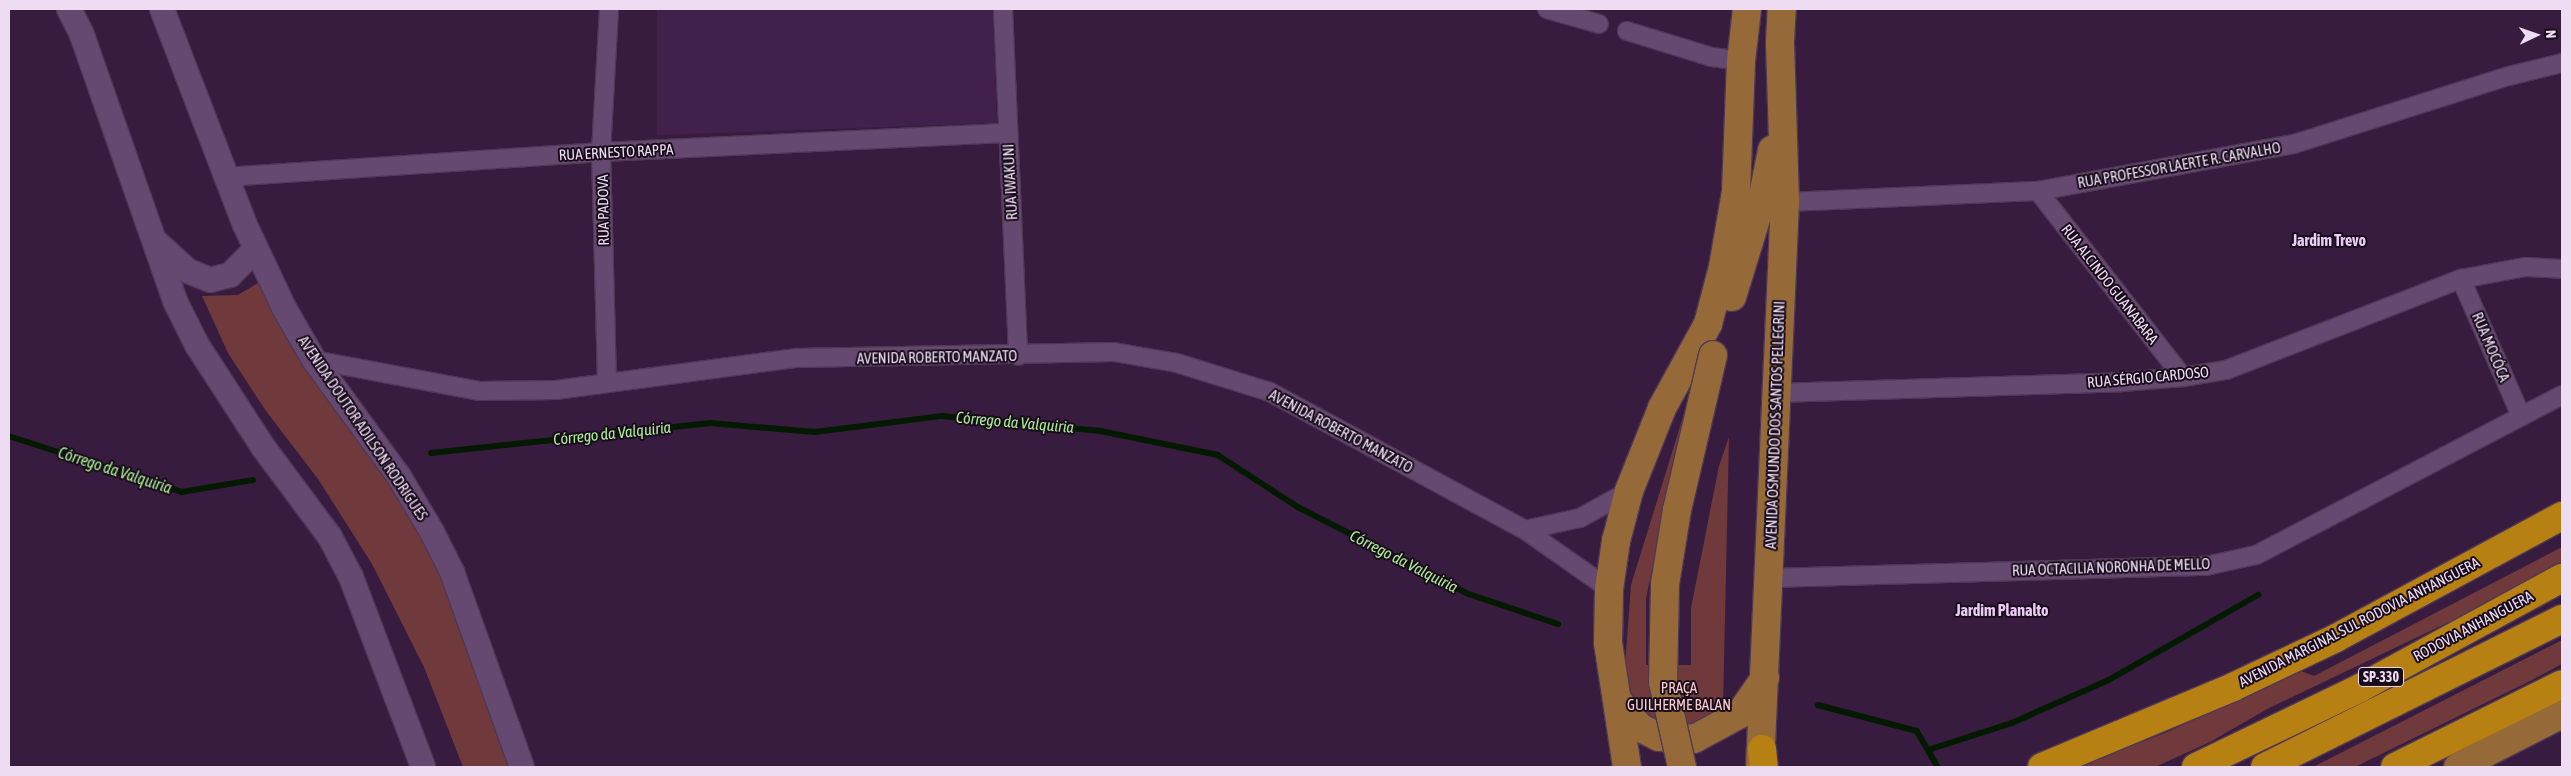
<!DOCTYPE html>
<meta charset="utf-8">
<style>
body{margin:0}
#map{position:relative;width:2571px;height:776px;overflow:hidden;background:#371c3f;font-family:"Asap Condensed",sans-serif}
div>[style]{position:absolute}
.built>*{inset:0;background:#41214b}
.green>*{inset:0;background:#703a3c}
.stream>*{height:5.5px;margin:-2.75px;padding:0 2.75px;transform-origin:2.75px;border-radius:2.75px;background:#041a00}
.roads{filter:drop-shadow(1px 0 #4f3856) drop-shadow(-1px 0 #4f3856) drop-shadow(0 1px #4f3856) drop-shadow(0 -1px #4f3856)}
.street>*{height:18px;margin:-9px;padding:0 9px;transform-origin:9px;border-radius:9px;background:#664970}
.secondary>*{height:24px;margin:-12px;padding:0 12px;transform-origin:12px;border-radius:12px;background:#664970}
.primary>*{height:28px;margin:-14px;padding:0 14px;transform-origin:14px;border-radius:14px;background:#966a38}
.highway>*{height:28px;margin:-14px;padding:0 14px;transform-origin:14px;border-radius:14px;background:#b68013}
.bridges{filter:drop-shadow(1px 0 #4f3856) drop-shadow(-1px 0 #4f3856) drop-shadow(0 1px #4f3856) drop-shadow(0 -1px #4f3856)}
.primary-bridge>*{height:28px;margin:-14px;padding:0 14px;transform-origin:14px;border-radius:14px;background:#966a38}
span{translate:-50% -50%;white-space:nowrap;text-align:center;line-height:1.15;-webkit-text-stroke:4px #180c1b;paint-order:stroke}
.shield-label span{padding:1px 4px;background:#180c1b;border:1px solid;border-radius:4px;-webkit-text-stroke-width:0}
.shield-label{font-size:14px;color:#eddcf2;font-weight:700}
.street-label{font-size:15px;color:#eddcf2}
.park-label{font-size:15px;color:#fbcccd}
.neighbourhood-label{font-size:16px;color:#eccbf7;font-weight:700}
.water-label{font-size:16px;color:#abec94;font-style:italic}
.frame{position:absolute;inset:0;border:10px solid #eddcf2;pointer-events:none}
.north{position:absolute;left:2511px;top:10px;width:50px;height:50px;-webkit-text-stroke:4px #180c1b;paint-order:stroke;rotate:87deg;font-size:14px;font-weight:700;line-height:20px;text-align:center;color:#eddcf2}
.north::after{content:'';display:block;margin:auto;width:18px;height:22px;background:#eddcf2;clip-path:polygon(50% 0,100% 100%,50% 72%,0 100%)}
</style>
<div id="map">
<div class="built">
<i style="clip-path:polygon(657px 9px,993px 9px,997px 123px,657px 135px)"></i>
</div>
<div class="green">
<i style="clip-path:polygon(263px 275px,413px 506px,517px 767px,463px 767px,424px 667px,372px 564px,318px 479px,266px 411px,228px 353px,202px 296px,238px 295px,258px 283px)"></i>
<i style="clip-path:polygon(1683px 417px,1646px 599px,1646px 665px,1691px 665px,1691px 608px,1719px 466px,1729px 437px,1723px 707px,1706px 720px,1681px 726px,1655px 723px,1636px 713px,1625px 666px,1631px 585px)"></i>
<i style="clip-path:polygon(2562px 547px,2562px 571px,2496px 608px,2449px 622px,2269px 708px,2210px 742px,2155px 767px,2076px 767px,2165px 733px,2301px 671px,2314px 676px)"></i>
<i style="clip-path:polygon(2562px 640px,2562px 664px,2532px 680px,2355px 767px,2313px 767px)"></i>
</div>
<div class="stream">
<i style="left:9px;top:436px;width:182px;rotate:17.9deg"></i>
<i style="left:182px;top:492px;width:72px;rotate:-9.6deg"></i>
<i style="left:431px;top:453px;width:281px;rotate:-6.1deg"></i>
<i style="left:710px;top:423px;width:105px;rotate:4.9deg"></i>
<i style="left:815px;top:432px;width:128px;rotate:-7.2deg"></i>
<i style="left:942px;top:416px;width:160px;rotate:5.4deg"></i>
<i style="left:1101px;top:431px;width:119px;rotate:11.6deg"></i>
<i style="left:1218px;top:455px;width:95px;rotate:33deg"></i>
<i style="left:1298px;top:507px;width:192px;rotate:27deg"></i>
<i style="left:1469px;top:594px;width:94px;rotate:18.6deg"></i>
<i style="left:1818px;top:705px;width:102px;rotate:14.7deg"></i>
<i style="left:1917px;top:731px;width:42px;rotate:59.7deg"></i>
<i style="left:1928px;top:750px;width:88px;rotate:-17.8deg"></i>
<i style="left:2012px;top:723px;width:106px;rotate:-23.9deg"></i>
<i style="left:2109px;top:680px;width:172px;rotate:-29.7deg"></i>
</div>
<div class="roads">
<div class="street">
<i style="left:1003px;top:9px;width:347px;rotate:87.5deg"></i>
<i style="left:1547px;top:9px;width:54px;rotate:16.1deg"></i>
<i style="left:1627px;top:31px;width:89px;rotate:17deg"></i>
<i style="left:1712px;top:57px;width:29px;rotate:8deg"></i>
<i style="left:226px;top:177px;width:376px;rotate:-3.8deg"></i>
<i style="left:601px;top:152px;width:406px;rotate:-2.7deg"></i>
<i style="left:2038px;top:191px;width:236px;rotate:52.1deg"></i>
<i style="left:1785px;top:202px;width:253px;rotate:-2.5deg"></i>
<i style="left:2038px;top:191px;width:260px;rotate:-10.4deg"></i>
<i style="left:2294px;top:144px;width:225px;rotate:-17.6deg"></i>
<i style="left:2509px;top:76px;width:55px;rotate:-13.8deg"></i>
<i style="left:2461px;top:279px;width:150px;rotate:66.3deg"></i>
<i style="left:314px;top:360px;width:169px;rotate:10.6deg"></i>
<i style="left:480px;top:391px;width:76px;rotate:-0.8deg"></i>
<i style="left:556px;top:390px;width:243px;rotate:-7.6deg"></i>
<i style="left:797px;top:358px;width:317px;rotate:-1.1deg"></i>
<i style="left:1114px;top:352px;width:64px;rotate:9.9deg"></i>
<i style="left:1177px;top:363px;width:97px;rotate:17.3deg"></i>
<i style="left:1270px;top:392px;width:290px;rotate:28.4deg"></i>
<i style="left:1525px;top:530px;width:103px;rotate:35.1deg"></i>
<i style="left:607px;top:381px;width:229px;rotate:-91.5deg"></i>
<i style="left:601px;top:152px;width:143px;rotate:-86.8deg"></i>
<i style="left:1776px;top:393px;width:346px;rotate:-1.8deg"></i>
<i style="left:2122px;top:382px;width:61px;rotate:-4.7deg"></i>
<i style="left:2183px;top:377px;width:44px;rotate:-9.2deg"></i>
<i style="left:2226px;top:370px;width:252px;rotate:-21.2deg"></i>
<i style="left:2461px;top:279px;width:66px;rotate:-10.5deg"></i>
<i style="left:2526px;top:267px;width:36px;rotate:3deg"></i>
<i style="left:1525px;top:530px;width:56px;rotate:-12.3deg"></i>
<i style="left:1580px;top:518px;width:56px;rotate:-28.9deg"></i>
<i style="left:1770px;top:578px;width:436px;rotate:-1.6deg"></i>
<i style="left:2206px;top:566px;width:51px;rotate:-12.4deg"></i>
<i style="left:2256px;top:555px;width:345px;rotate:-27.6deg"></i>
</div>
<div class="secondary">
<i style="left:69px;top:9px;width:29px;rotate:63deg"></i>
<i style="left:82px;top:35px;width:282px;rotate:70.7deg"></i>
<i style="left:175px;top:301px;width:49px;rotate:63.4deg"></i>
<i style="left:197px;top:345px;width:121px;rotate:57.1deg"></i>
<i style="left:263px;top:447px;width:112px;rotate:53.3deg"></i>
<i style="left:330px;top:537px;width:45px;rotate:62.3deg"></i>
<i style="left:351px;top:577px;width:203px;rotate:69.2deg"></i>
<i style="left:162px;top:9px;width:231px;rotate:69deg"></i>
<i style="left:245px;top:225px;width:92px;rotate:64.8deg"></i>
<i style="left:284px;top:308px;width:60px;rotate:60deg"></i>
<i style="left:314px;top:360px;width:142px;rotate:53.9deg"></i>
<i style="left:398px;top:475px;width:66px;rotate:59.2deg"></i>
<i style="left:432px;top:532px;width:45px;rotate:63.4deg"></i>
<i style="left:452px;top:572px;width:207px;rotate:70.3deg"></i>
<i style="left:156px;top:242px;width:43px;rotate:42.2deg"></i>
<i style="left:188px;top:271px;width:24px;rotate:22deg"></i>
<i style="left:210px;top:280px;width:21px;rotate:-14deg"></i>
<i style="left:230px;top:275px;width:35px;rotate:-45deg"></i>
</div>
<div class="primary">
<i style="left:1732px;top:297px;width:106px;rotate:-72.9deg"></i>
<i style="left:1763px;top:196px;width:47px;rotate:-78.9deg"></i>
<i style="left:1619px;top:702px;width:32px;rotate:51deg"></i>
<i style="left:1639px;top:727px;width:22px;rotate:27deg"></i>
<i style="left:1659px;top:737px;width:35px;rotate:3deg"></i>
<i style="left:1694px;top:739px;width:52px;rotate:-28.5deg"></i>
<i style="left:1740px;top:714px;width:44px;rotate:-55.2deg"></i>
<i style="left:1627px;top:767px;width:125px;rotate:-98.7deg"></i>
<i style="left:1608px;top:643px;width:54px;rotate:-88.9deg"></i>
<i style="left:1609px;top:589px;width:49px;rotate:-81.7deg"></i>
<i style="left:1616px;top:541px;width:52px;rotate:-75.4deg"></i>
<i style="left:1629px;top:491px;width:89px;rotate:-68.3deg"></i>
<i style="left:1662px;top:408px;width:96px;rotate:-61.3deg"></i>
<i style="left:1708px;top:324px;width:59px;rotate:-75.3deg"></i>
<i style="left:1723px;top:267px;width:76px;rotate:-80.2deg"></i>
<i style="left:1736px;top:192px;width:131px;rotate:-87.8deg"></i>
<i style="left:1741px;top:61px;width:52px;rotate:-83.4deg"></i>
<i style="left:1760px;top:767px;width:566px;rotate:-87.47deg"></i>
<i style="left:1785px;top:202px;width:160px;rotate:-91.8deg"></i>
<i style="left:1780px;top:42px;width:33px;rotate:-87deg"></i>
<i style="left:2458px;top:767px;width:117px;rotate:-27deg"></i>
</div>
<div class="highway">
<i style="left:1762px;top:749px;width:18px;rotate:84deg"></i>
<i style="left:2042px;top:767px;width:207px;rotate:-22.7deg"></i>
<i style="left:2233px;top:687px;width:114px;rotate:-25.4deg"></i>
<i style="left:2336px;top:638px;width:257px;rotate:-28.4deg"></i>
<i style="left:2196px;top:767px;width:182px;rotate:-25.7deg"></i>
<i style="left:2360px;top:688px;width:230px;rotate:-28.6deg"></i>
<i style="left:2265px;top:767px;width:332px;rotate:-26.5deg"></i>
<i style="left:2395px;top:767px;width:186px;rotate:-26.4deg"></i>
</div>
</div>
<div class="bridges">
<div class="primary-bridge">
<i style="left:1682px;top:767px;width:87px;rotate:-102.6deg"></i>
<i style="left:1663px;top:682px;width:98px;rotate:-88.8deg"></i>
<i style="left:1665px;top:584px;width:75px;rotate:-80.8deg"></i>
<i style="left:1677px;top:510px;width:159px;rotate:-76.9deg"></i>
</div>
</div>
<div class="shield-label">
<span style="left:2381px;top:677px">SP-330</span>
</div>
<div class="street-label">
<span style="left:616px;top:152px;rotate:-3deg">RUA ERNESTO RAPPA</span>
<span style="left:2179px;top:165px;rotate:-10deg">RUA PROFESSOR LAERTE R. CARVALHO</span>
<span style="left:1010px;top:182px;rotate:-93deg">RUA IWAKUNI</span>
<span style="left:603px;top:210px;rotate:-91deg">RUA PADOVA</span>
<span style="left:2110px;top:284px;rotate:52deg">RUA ALCINDO GUANABARA</span>
<span style="left:2491px;top:347px;rotate:67deg">RUA MOCÓCA</span>
<span style="left:937px;top:357px;rotate:-1deg">AVENIDA ROBERTO MANZATO</span>
<span style="left:2148px;top:377px;rotate:-5deg">RUA SÉRGIO CARDOSO</span>
<span style="left:1775px;top:425px;rotate:-88deg">AVENIDA OSMUNDO DOS SANTOS PELLEGRINI</span>
<span style="left:363px;top:428px;rotate:56deg">AVENIDA DOUTOR ADILSON RODRIGUES</span>
<span style="left:1341px;top:431px;rotate:28deg">AVENIDA ROBERTO MANZATO</span>
<span style="left:2111px;top:567px;rotate:-2deg">RUA OCTACILIA NORONHA DE MELLO</span>
<span style="left:2359px;top:622px;rotate:-27deg">AVENIDA MARGINAL SUL RODOVIA ANHANGUERA</span>
<span style="left:2473px;top:626px;rotate:-28deg">RODOVIA ANHANGUERA</span>
</div>
<div class="park-label">
<span style="left:1679px;top:696px">PRAÇA<br>GUILHERME BALAN</span>
</div>
<div class="neighbourhood-label">
<span style="left:2329px;top:240px">Jardim Trevo</span>
<span style="left:2002px;top:610px">Jardim Planalto</span>
</div>
<div class="water-label">
<span style="left:1015px;top:422px;rotate:5deg">Córrego da Valquiria</span>
<span style="left:612px;top:433px;rotate:-6deg">Córrego da Valquiria</span>
<span style="left:115px;top:470px;rotate:18deg">Córrego da Valquiria</span>
<span style="left:1404px;top:561px;rotate:27deg">Córrego da Valquiria</span>
</div>
<div class="frame"></div>
<div class="north">N</div>
</div>
